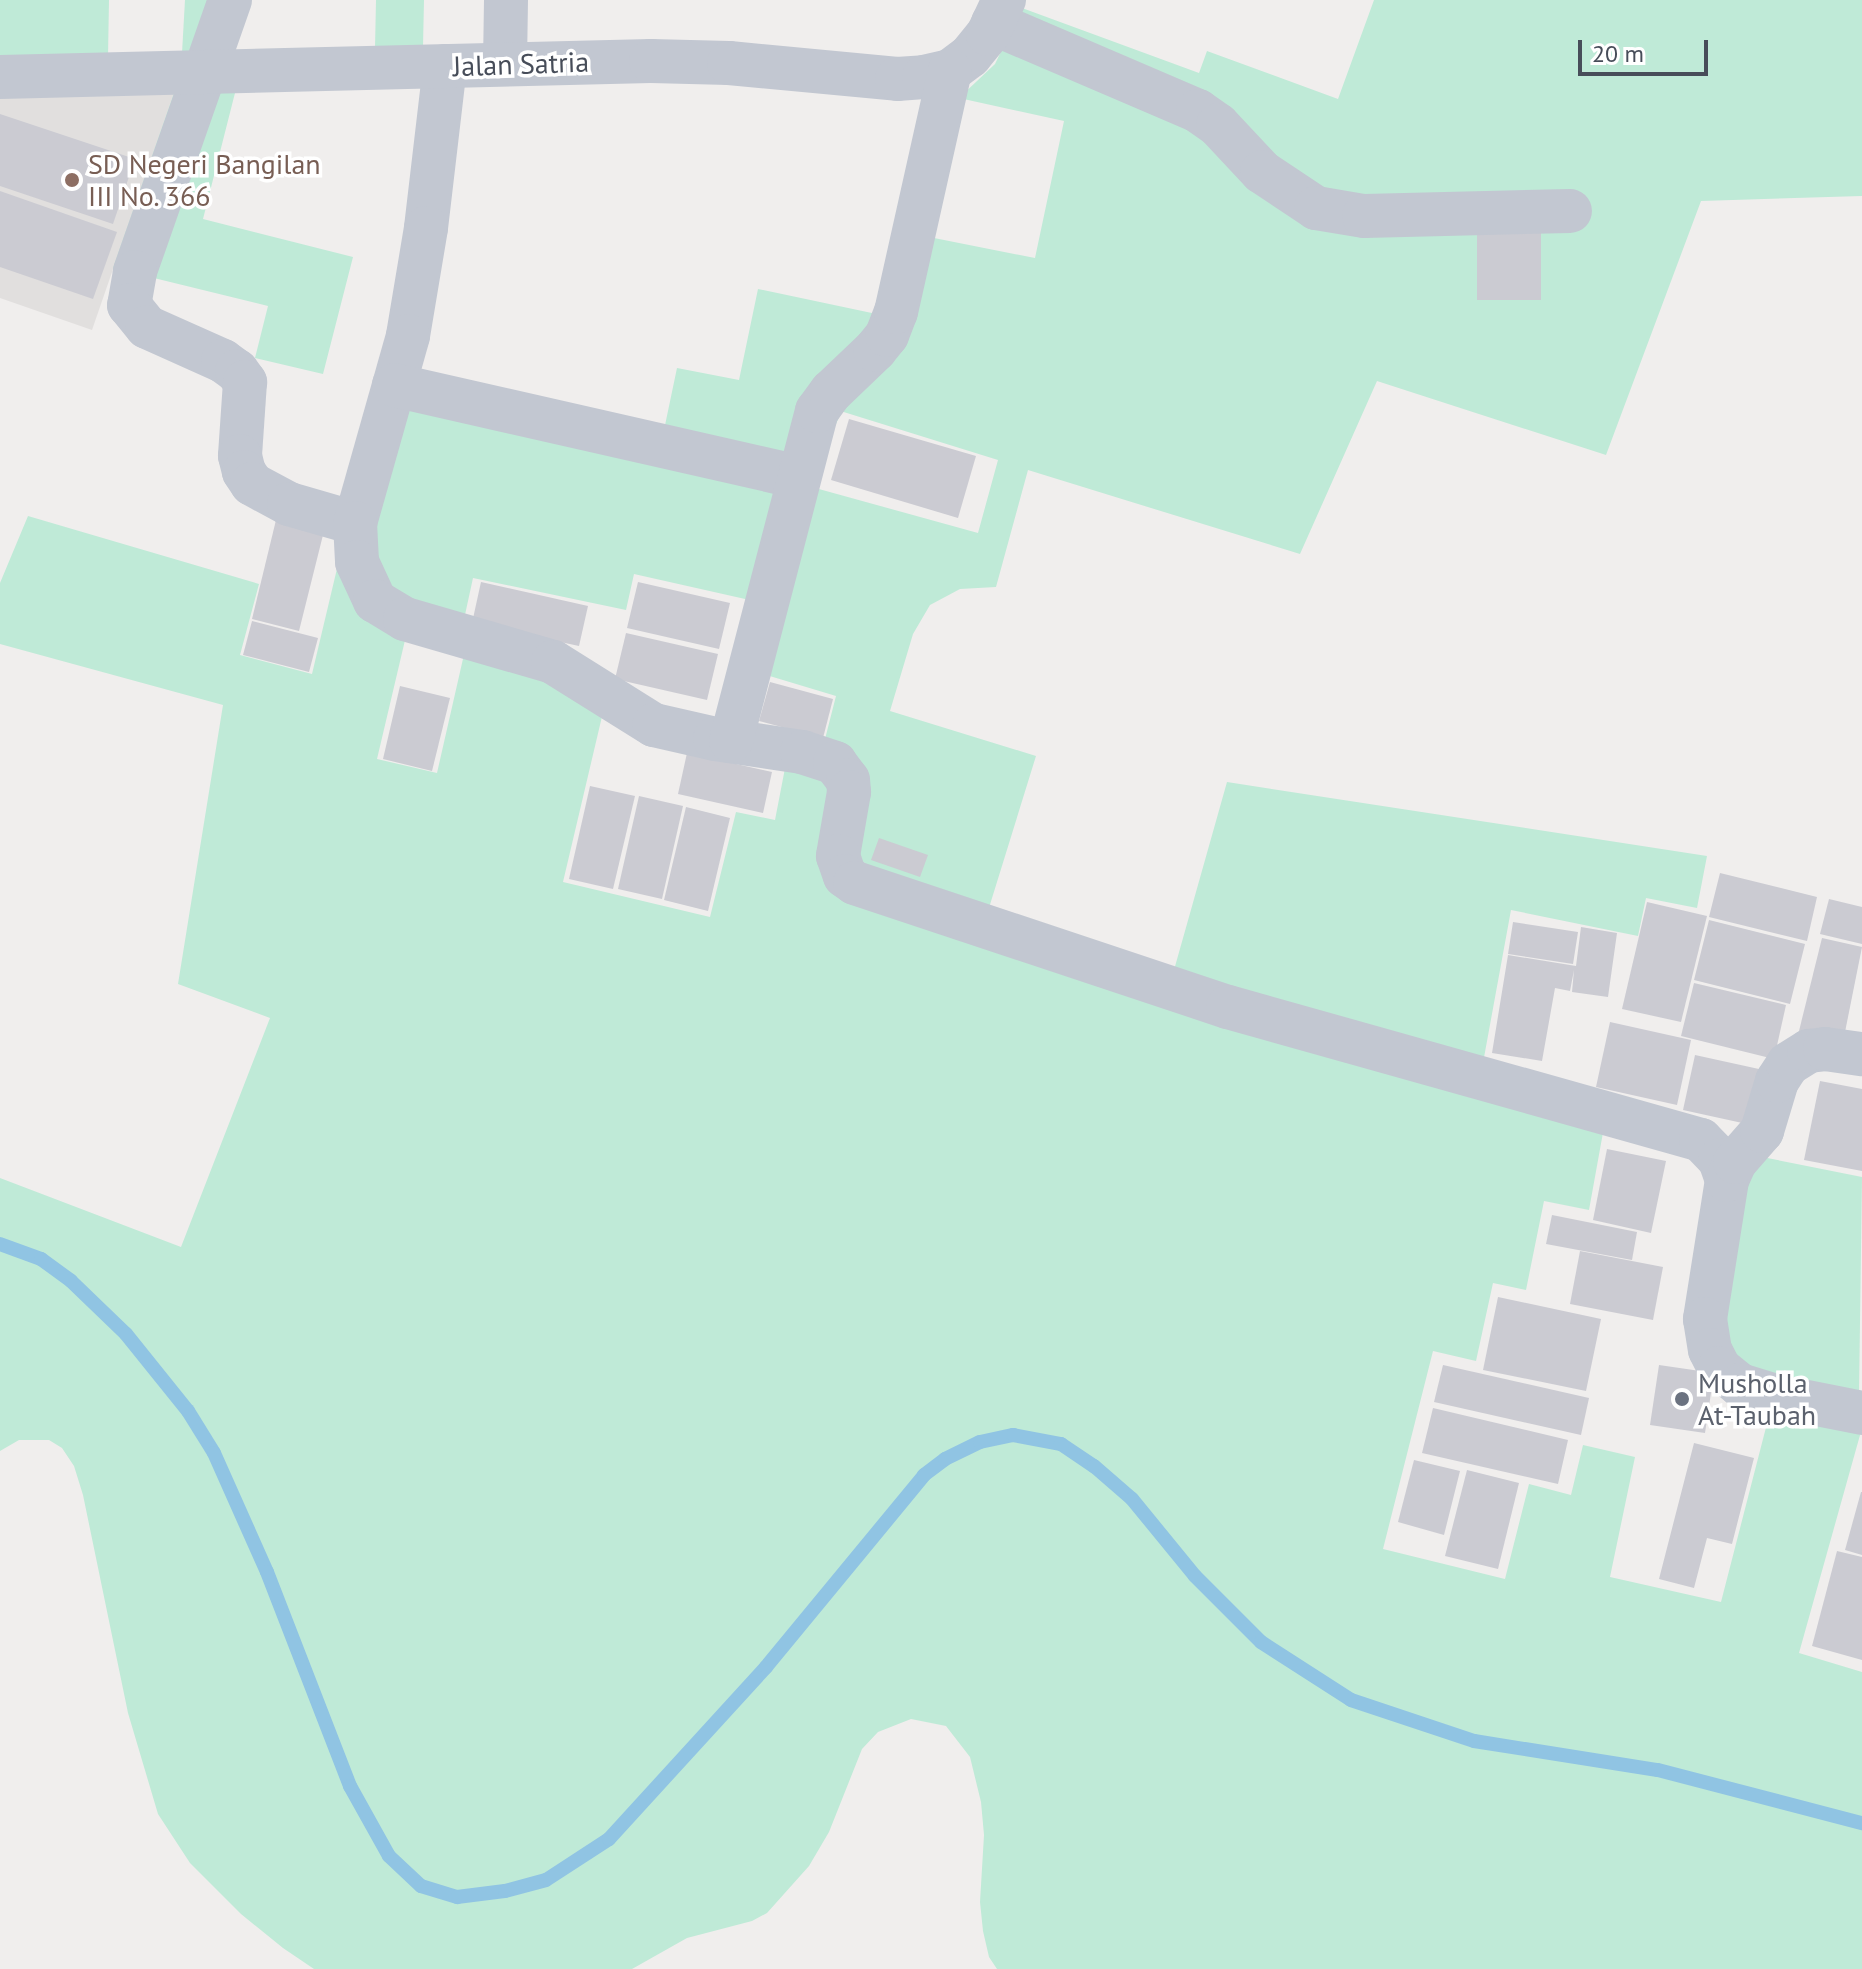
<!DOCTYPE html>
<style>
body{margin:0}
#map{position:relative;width:1862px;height:1969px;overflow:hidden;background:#f0eeed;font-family:"PT Sans",sans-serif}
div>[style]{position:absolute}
.education>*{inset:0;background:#e1dfde}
.green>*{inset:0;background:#bfead7}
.stream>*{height:14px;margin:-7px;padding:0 7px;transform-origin:7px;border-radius:7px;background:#90c4e3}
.building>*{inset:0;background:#cbcbd2}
.minor>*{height:44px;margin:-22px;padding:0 22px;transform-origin:22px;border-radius:22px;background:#c2c7d1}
.dots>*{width:22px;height:22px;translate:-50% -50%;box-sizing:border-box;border:4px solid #fff;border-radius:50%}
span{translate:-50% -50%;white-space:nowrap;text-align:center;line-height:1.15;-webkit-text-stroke:7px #fff;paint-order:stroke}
.street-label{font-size:28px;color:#474d59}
.education-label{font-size:28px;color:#785e54}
.left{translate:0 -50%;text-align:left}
.worship-label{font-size:28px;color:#5b616d}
.scale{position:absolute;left:1578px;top:40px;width:130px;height:36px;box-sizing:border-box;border:4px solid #474d59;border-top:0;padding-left:10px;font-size:24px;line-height:28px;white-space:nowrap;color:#474d59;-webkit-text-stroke:6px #fff;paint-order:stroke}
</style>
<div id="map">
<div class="education">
<i style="clip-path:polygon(175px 90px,92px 330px,0 298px,0 92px)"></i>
</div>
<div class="green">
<i style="clip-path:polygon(0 0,109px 0,108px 57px,0 61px)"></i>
<i style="clip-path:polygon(185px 0,214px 0,197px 52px,182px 53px)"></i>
<i style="clip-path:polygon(376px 0,424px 0,423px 47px,375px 48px)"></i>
<i style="clip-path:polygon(1374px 0,1862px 0,1862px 196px,1701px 201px,1606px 455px,1377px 381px,1300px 554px,1028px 470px,996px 587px,960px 589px,930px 605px,913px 634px,890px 711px,1036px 756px,988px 911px,872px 868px,862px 861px,824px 743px,836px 696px,763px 674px,808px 486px,978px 533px,998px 460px,834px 409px,929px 237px,1035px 258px,1064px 121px,959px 98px,995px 64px,1022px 8px,1199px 73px,1207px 51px,1338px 99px)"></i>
<i style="clip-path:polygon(236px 89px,203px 219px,353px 257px,323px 374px,255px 358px,268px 306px,113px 268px,175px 90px)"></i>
<i style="clip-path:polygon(758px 289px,886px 316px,754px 601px,634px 574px,626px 610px,473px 578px,463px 624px,422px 614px,381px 580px,374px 534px,416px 378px,664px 430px,677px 368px,739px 380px)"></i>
<i style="clip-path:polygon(28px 516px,259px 584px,240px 655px,312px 674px,340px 556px,406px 636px,377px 759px,437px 773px,465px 650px,527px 665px,604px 708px,563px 882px,710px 917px,736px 812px,775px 820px,786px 763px,832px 776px,821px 859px,1604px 1127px,1589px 1210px,1544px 1201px,1526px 1290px,1493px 1283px,1476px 1361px,1433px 1351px,1383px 1549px,1505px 1579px,1529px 1484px,1571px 1495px,1583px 1445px,1635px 1457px,1610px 1577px,1721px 1602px,1771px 1408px,1862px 1428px,1799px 1653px,1862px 1672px,1862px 1969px,997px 1969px,989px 1957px,983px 1931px,980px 1902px,984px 1835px,981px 1802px,970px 1757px,946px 1726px,911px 1719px,878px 1732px,862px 1749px,829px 1832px,809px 1866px,767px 1913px,752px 1921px,687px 1938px,632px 1969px,314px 1969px,283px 1948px,241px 1914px,190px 1863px,158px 1814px,128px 1713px,83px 1495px,74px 1466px,62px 1448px,49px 1440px,19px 1440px,0 1451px,0 1178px,181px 1247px,270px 1018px,178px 984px,223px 705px,0 644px,0 583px)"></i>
<i style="clip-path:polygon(1227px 782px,1707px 856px,1697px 908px,1646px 898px,1638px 936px,1511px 910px,1483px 1063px,1174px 970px)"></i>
<i style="clip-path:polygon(1737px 1152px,1862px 1177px,1859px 1396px,1745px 1373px,1719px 1333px)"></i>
</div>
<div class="stream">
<i style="left:0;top:1244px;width:44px;rotate:20.1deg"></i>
<i style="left:41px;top:1259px;width:37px;rotate:36deg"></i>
<i style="left:71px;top:1281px;width:76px;rotate:43.9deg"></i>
<i style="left:126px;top:1334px;width:99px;rotate:51.2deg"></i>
<i style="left:188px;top:1411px;width:49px;rotate:58.2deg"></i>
<i style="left:214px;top:1453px;width:130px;rotate:66deg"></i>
<i style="left:267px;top:1572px;width:230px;rotate:68.8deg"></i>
<i style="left:350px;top:1786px;width:80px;rotate:60.9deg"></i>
<i style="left:389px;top:1856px;width:44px;rotate:43.2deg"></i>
<i style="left:421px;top:1886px;width:38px;rotate:17deg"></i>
<i style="left:457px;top:1897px;width:48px;rotate:-7.1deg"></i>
<i style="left:505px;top:1891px;width:42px;rotate:-15deg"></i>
<i style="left:546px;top:1880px;width:75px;rotate:-33.1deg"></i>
<i style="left:609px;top:1839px;width:233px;rotate:-47.6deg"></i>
<i style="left:766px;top:1667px;width:249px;rotate:-50.5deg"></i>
<i style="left:924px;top:1475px;width:26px;rotate:-37deg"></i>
<i style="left:945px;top:1459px;width:39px;rotate:-26deg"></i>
<i style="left:980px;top:1442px;width:34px;rotate:-12deg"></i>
<i style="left:1013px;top:1435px;width:49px;rotate:10.6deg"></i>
<i style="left:1061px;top:1444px;width:40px;rotate:34deg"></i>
<i style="left:1094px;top:1466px;width:50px;rotate:41deg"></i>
<i style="left:1132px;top:1499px;width:99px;rotate:50.7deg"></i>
<i style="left:1195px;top:1576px;width:93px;rotate:45deg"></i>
<i style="left:1261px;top:1642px;width:107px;rotate:32.8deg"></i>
<i style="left:1351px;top:1700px;width:130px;rotate:18.4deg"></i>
<i style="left:1474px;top:1741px;width:186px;rotate:9deg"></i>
<i style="left:1658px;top:1770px;width:211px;rotate:14.6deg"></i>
</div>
<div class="building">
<i style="clip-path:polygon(0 114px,135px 159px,113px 224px,0 186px)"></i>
<i style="clip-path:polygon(0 191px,117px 232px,93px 299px,0 267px)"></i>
<i style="clip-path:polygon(1477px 232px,1541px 232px,1541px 300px,1477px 300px)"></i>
<i style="clip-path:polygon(849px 419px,976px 456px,958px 518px,831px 480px)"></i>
<i style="clip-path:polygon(276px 520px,324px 531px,299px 631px,252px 619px)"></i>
<i style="clip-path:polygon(481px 582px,588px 606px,579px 646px,472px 623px)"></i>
<i style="clip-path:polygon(638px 582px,730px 603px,719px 649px,627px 628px)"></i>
<i style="clip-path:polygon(252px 621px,318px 638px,309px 672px,243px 655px)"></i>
<i style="clip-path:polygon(626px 633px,718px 654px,707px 700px,615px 679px)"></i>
<i style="clip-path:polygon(770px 682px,833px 699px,823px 738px,759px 721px)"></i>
<i style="clip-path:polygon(400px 686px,450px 698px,432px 771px,383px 759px)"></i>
<i style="clip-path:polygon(687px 753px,772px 772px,763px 813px,678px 794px)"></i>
<i style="clip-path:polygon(590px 786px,635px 796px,613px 889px,569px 879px)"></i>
<i style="clip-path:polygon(639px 796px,683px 806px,662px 899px,618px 889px)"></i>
<i style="clip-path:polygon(686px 807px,730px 818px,708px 911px,664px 900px)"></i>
<i style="clip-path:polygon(879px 838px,928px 855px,920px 877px,871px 860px)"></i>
<i style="clip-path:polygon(1720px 873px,1817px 897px,1807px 941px,1709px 917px)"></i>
<i style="clip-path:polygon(1829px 899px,1862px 907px,1862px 944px,1820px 934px)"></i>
<i style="clip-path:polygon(1647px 902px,1707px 916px,1681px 1022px,1622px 1009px)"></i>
<i style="clip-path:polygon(1709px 920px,1805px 944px,1790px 1004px,1694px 980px)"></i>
<i style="clip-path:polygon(1513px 922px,1578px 932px,1573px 964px,1508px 954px)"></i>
<i style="clip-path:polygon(1581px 927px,1617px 933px,1608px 997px,1572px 992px,1574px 970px,1570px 991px,1555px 988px,1542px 1061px,1492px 1053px,1508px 955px,1576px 966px)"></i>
<i style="clip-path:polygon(1822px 938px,1862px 947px,1843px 1042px,1799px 1031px)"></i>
<i style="clip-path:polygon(1694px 983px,1786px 1005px,1774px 1059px,1681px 1036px)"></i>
<i style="clip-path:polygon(1610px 1022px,1691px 1040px,1677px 1105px,1596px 1087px)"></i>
<i style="clip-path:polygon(1695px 1055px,1768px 1071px,1756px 1126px,1683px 1110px)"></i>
<i style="clip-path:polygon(1820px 1081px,1862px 1089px,1862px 1171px,1804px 1160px)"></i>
<i style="clip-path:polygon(1607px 1149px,1666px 1161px,1651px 1233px,1593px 1220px)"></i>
<i style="clip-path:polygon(1552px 1215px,1637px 1232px,1632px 1260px,1546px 1244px)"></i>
<i style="clip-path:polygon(1580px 1251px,1663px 1267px,1653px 1320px,1570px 1304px)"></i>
<i style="clip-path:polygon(1498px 1297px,1601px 1319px,1586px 1391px,1483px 1370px)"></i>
<i style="clip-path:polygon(1443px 1365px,1589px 1398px,1581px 1435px,1434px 1402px)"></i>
<i style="clip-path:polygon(1659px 1365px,1714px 1373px,1705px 1433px,1650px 1425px)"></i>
<i style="clip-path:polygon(1433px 1408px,1568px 1440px,1558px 1484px,1422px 1453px)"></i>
<i style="clip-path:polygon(1694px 1443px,1754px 1458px,1732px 1544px,1707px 1538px,1694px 1588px,1659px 1579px)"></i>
<i style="clip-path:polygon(1414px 1460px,1460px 1471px,1444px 1535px,1398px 1522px)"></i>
<i style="clip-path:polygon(1467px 1470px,1519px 1483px,1498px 1569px,1445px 1556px)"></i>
<i style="clip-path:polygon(1861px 1492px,1862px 1492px,1862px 1555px,1845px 1550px)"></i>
<i style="clip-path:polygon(1837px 1551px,1862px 1557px,1862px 1660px,1812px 1646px)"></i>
</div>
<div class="minor">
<i style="left:230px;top:0;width:288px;rotate:109.3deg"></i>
<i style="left:135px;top:272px;width:34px;rotate:100deg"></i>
<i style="left:129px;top:305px;width:28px;rotate:51deg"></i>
<i style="left:147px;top:327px;width:83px;rotate:24.1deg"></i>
<i style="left:223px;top:361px;width:17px;rotate:36deg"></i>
<i style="left:237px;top:371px;width:14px;rotate:54deg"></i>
<i style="left:245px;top:382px;width:74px;rotate:93.9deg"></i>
<i style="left:240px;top:456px;width:16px;rotate:76deg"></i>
<i style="left:244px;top:472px;width:14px;rotate:56deg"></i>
<i style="left:252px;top:484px;width:42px;rotate:28.4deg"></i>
<i style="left:289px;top:504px;width:69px;rotate:16.1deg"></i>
<i style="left:993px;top:23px;width:223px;rotate:23.2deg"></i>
<i style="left:1198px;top:111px;width:24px;rotate:35deg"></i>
<i style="left:1218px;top:125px;width:64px;rotate:46.9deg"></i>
<i style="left:1262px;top:172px;width:65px;rotate:33.7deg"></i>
<i style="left:1316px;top:208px;width:49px;rotate:9.5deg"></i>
<i style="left:1364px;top:216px;width:206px;rotate:-1.4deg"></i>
<i style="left:505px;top:64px;width:64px;rotate:-89.1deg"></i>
<i style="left:445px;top:66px;width:163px;rotate:96.7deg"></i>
<i style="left:426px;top:228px;width:109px;rotate:99.5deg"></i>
<i style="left:408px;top:336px;width:194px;rotate:105.8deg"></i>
<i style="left:355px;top:523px;width:39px;rotate:87deg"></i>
<i style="left:357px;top:562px;width:43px;rotate:65.2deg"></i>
<i style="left:375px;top:601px;width:35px;rotate:31deg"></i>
<i style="left:405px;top:619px;width:154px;rotate:16.2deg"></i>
<i style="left:553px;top:662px;width:119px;rotate:32deg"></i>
<i style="left:654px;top:725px;width:63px;rotate:12.9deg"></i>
<i style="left:715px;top:739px;width:88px;rotate:8.5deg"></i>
<i style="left:802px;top:752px;width:35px;rotate:18deg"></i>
<i style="left:835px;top:763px;width:21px;rotate:53deg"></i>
<i style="left:848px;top:780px;width:12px;rotate:85deg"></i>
<i style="left:849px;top:792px;width:65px;rotate:99.8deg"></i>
<i style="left:838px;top:856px;width:21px;rotate:71deg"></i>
<i style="left:845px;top:876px;width:12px;rotate:35deg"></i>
<i style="left:855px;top:883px;width:393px;rotate:18.4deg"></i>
<i style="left:1228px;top:1007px;width:491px;rotate:15.7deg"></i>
<i style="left:1701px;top:1140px;width:28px;rotate:46deg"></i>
<i style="left:1720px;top:1160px;width:21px;rotate:71deg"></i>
<i style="left:1727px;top:1180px;width:141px;rotate:99deg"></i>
<i style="left:1705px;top:1319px;width:31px;rotate:81deg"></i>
<i style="left:1710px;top:1350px;width:20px;rotate:63deg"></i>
<i style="left:1719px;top:1368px;width:27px;rotate:39deg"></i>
<i style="left:1740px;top:1385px;width:39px;rotate:17deg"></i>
<i style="left:1777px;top:1396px;width:87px;rotate:11.3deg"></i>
<i style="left:0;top:77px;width:651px;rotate:-1.41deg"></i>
<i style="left:651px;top:61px;width:78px;rotate:1.5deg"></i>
<i style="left:729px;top:63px;width:169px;rotate:5.4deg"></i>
<i style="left:897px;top:79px;width:27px;rotate:-4deg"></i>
<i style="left:924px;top:77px;width:27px;rotate:-13deg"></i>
<i style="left:950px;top:71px;width:25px;rotate:-37deg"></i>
<i style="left:970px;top:56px;width:28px;rotate:-51deg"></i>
<i style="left:988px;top:34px;width:38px;rotate:-65deg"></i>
<i style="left:394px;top:385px;width:414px;rotate:12.8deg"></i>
<i style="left:731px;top:741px;width:341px;rotate:-75.4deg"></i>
<i style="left:817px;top:411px;width:24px;rotate:-54deg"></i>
<i style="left:831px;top:392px;width:61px;rotate:-43.7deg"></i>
<i style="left:875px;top:350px;width:19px;rotate:-51deg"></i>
<i style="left:887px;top:335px;width:25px;rotate:-69deg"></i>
<i style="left:896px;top:312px;width:247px;rotate:-77.4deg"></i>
<i style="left:1727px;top:1180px;width:20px;rotate:-66deg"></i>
<i style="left:1735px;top:1162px;width:41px;rotate:-48.9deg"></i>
<i style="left:1762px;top:1131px;width:52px;rotate:-73.3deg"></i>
<i style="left:1777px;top:1081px;width:20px;rotate:-57deg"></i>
<i style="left:1788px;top:1064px;width:25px;rotate:-32deg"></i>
<i style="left:1809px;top:1051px;width:16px;rotate:-7deg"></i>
<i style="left:1825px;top:1049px;width:37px;rotate:8deg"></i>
</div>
<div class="dots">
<i style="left:72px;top:180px;background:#8d6e63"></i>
<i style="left:1682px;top:1399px;background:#6b7280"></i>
</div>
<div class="street-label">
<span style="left:521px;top:64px;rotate:-2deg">Jalan Satria</span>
</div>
<div class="education-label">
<span class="left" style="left:88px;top:180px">SD Negeri Bangilan<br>III No. 366</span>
</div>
<div class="worship-label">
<span class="left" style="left:1698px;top:1399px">Musholla<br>At-Taubah</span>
</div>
<div class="scale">20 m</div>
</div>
